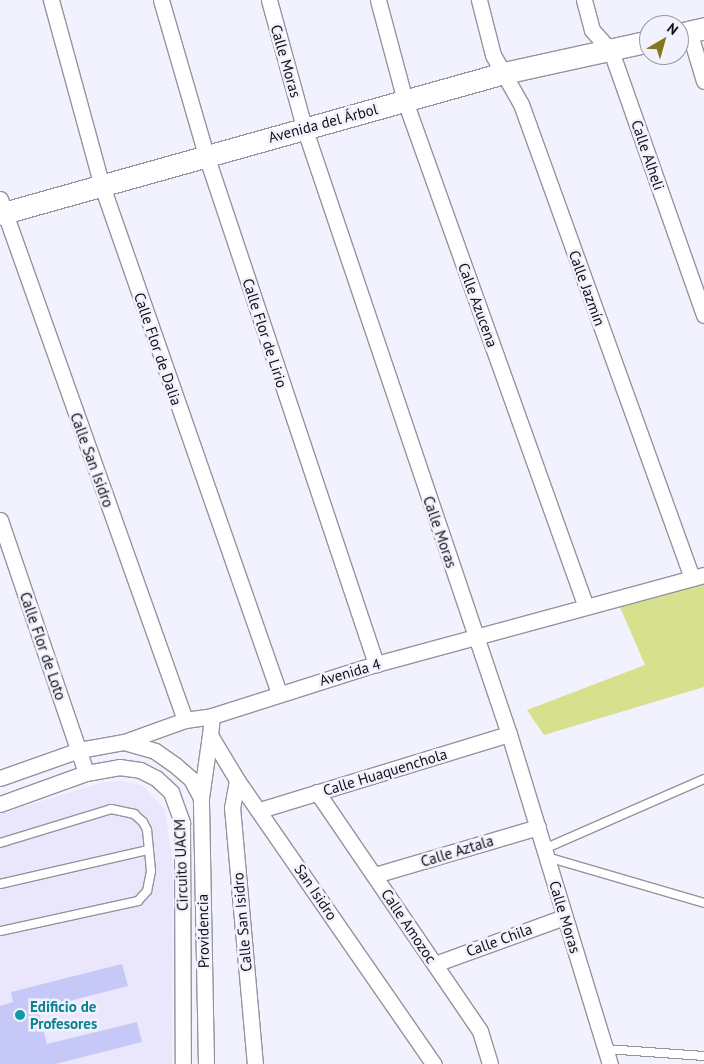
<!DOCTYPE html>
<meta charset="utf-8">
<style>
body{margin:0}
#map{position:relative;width:704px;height:1064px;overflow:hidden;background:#f2f2fe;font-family:"PT Sans",sans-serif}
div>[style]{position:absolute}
.education>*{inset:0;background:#eae6fc}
.green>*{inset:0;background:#d7e08d}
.building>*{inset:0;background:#c6c8f8}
.roads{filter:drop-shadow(1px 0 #94949f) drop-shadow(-1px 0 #94949f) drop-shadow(0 1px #94949f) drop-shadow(0 -1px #94949f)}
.lane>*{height:8px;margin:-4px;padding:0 4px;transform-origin:4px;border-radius:4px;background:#fff}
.street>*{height:15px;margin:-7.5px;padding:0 7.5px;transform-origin:7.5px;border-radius:7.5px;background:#fff}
.secondary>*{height:21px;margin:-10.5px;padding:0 10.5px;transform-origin:10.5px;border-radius:10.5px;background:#fff}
.dots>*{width:14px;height:14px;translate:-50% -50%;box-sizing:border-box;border:2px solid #f2f2fe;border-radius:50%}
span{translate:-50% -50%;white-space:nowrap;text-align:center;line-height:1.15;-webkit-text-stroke:5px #f2f2fe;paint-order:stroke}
.street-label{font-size:15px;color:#101014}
.culture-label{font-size:15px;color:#0d838f;font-weight:700}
.left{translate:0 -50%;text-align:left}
.north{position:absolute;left:639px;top:15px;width:50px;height:50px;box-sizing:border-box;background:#f2f2fe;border:1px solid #9898a0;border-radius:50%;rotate:38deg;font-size:14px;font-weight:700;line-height:20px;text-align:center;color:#101014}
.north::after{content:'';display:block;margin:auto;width:18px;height:22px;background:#85771c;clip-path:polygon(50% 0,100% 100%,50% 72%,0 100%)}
</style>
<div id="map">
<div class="education">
<i style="clip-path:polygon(121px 781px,143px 786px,165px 810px,173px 865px,172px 1064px,0 1064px,0 814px,104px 782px)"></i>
</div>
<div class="green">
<i style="clip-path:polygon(704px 582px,704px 687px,544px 735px,527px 710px,645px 665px,620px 607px)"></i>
</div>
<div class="building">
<i style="clip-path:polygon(122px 964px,128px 986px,38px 1009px,47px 1044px,137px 1022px,142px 1042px,55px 1064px,0 1064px,0 1006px,13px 1002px,11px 992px)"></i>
</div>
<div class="roads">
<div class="lane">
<i style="left:0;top:843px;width:116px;rotate:-17deg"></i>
<i style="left:111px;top:809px;width:24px;rotate:12deg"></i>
<i style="left:134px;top:814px;width:12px;rotate:42deg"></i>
<i style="left:143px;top:822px;width:9px;rotate:63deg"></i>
<i style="left:147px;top:830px;width:41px;rotate:84.4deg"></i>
<i style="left:151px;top:871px;width:20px;rotate:101deg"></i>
<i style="left:147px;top:891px;width:13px;rotate:132deg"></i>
<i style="left:138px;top:901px;width:141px;rotate:167.7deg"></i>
<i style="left:544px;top:849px;width:175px;rotate:-23.6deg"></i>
<i style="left:547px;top:857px;width:164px;rotate:16.3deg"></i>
<i style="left:0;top:884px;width:151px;rotate:-13deg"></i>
<i style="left:606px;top:1049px;width:98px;rotate:4.1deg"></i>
</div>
<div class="street">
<i style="left:51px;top:0;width:193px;rotate:74.7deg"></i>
<i style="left:102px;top:186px;width:537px;rotate:70.76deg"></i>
<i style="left:161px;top:0;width:161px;rotate:73.8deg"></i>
<i style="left:206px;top:155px;width:537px;rotate:71.53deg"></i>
<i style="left:269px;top:0;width:132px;rotate:74.6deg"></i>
<i style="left:304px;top:127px;width:641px;rotate:71.34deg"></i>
<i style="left:509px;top:734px;width:345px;rotate:73deg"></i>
<i style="left:378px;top:0;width:105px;rotate:75deg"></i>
<i style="left:405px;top:101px;width:537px;rotate:70.32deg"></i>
<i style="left:479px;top:0;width:57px;rotate:75.7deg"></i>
<i style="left:493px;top:55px;width:56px;rotate:60.3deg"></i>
<i style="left:521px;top:104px;width:504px;rotate:70.16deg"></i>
<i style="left:584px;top:0;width:31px;rotate:75deg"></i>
<i style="left:592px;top:30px;width:28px;rotate:48deg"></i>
<i style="left:611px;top:51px;width:280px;rotate:70.6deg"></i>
<i style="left:689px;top:31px;width:52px;rotate:73.3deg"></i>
<i style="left:0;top:199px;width:553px;rotate:70.45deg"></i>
<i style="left:0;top:520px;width:267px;rotate:71.2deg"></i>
<i style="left:212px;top:716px;width:19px;rotate:96deg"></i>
<i style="left:210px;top:735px;width:52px;rotate:59deg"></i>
<i style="left:237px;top:780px;width:346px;rotate:55.3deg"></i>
<i style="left:124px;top:742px;width:32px;rotate:16deg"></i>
<i style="left:155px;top:751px;width:24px;rotate:35deg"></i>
<i style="left:175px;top:765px;width:21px;rotate:41deg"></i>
<i style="left:191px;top:779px;width:21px;rotate:62deg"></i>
<i style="left:0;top:778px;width:84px;rotate:-19.5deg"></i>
<i style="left:79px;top:750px;width:46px;rotate:-10.1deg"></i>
<i style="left:124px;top:742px;width:65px;rotate:-19.8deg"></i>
<i style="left:185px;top:720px;width:27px;rotate:-8deg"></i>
<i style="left:212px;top:716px;width:172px;rotate:-17.6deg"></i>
<i style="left:376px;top:664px;width:340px;rotate:-15.2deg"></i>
<i style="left:237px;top:780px;width:27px;rotate:100deg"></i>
<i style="left:232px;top:807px;width:258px;rotate:84.9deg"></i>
<i style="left:317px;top:792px;width:289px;rotate:55.7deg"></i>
<i style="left:480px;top:1031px;width:34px;rotate:73deg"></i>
<i style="left:0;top:804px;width:91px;rotate:-19.8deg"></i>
<i style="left:86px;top:773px;width:34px;rotate:-10deg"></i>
<i style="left:119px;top:767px;width:21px;rotate:8deg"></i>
<i style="left:140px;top:770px;width:18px;rotate:27deg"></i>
<i style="left:156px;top:778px;width:21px;rotate:43deg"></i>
<i style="left:171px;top:792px;width:33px;rotate:70deg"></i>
<i style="left:182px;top:823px;width:241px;rotate:89.8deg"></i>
<i style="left:260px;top:810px;width:260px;rotate:-17deg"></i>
<i style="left:375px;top:875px;width:170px;rotate:-16.4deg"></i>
<i style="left:435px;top:964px;width:137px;rotate:-20deg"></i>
<i style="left:206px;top:1064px;width:266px;rotate:-91.1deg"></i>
<i style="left:201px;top:798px;width:64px;rotate:-81.9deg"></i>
</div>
<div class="secondary">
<i style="left:679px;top:34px;width:26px;rotate:-13deg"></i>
<i style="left:0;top:214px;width:523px;rotate:-15.63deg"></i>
<i style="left:504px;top:73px;width:148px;rotate:-12.4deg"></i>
</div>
</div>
<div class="dots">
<i style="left:20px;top:1015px;background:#0f9aa8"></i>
</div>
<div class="street-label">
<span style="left:286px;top:61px;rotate:74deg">Calle Moras</span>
<span style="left:323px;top:123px;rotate:-15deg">Avenida del Árbol</span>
<span style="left:648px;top:155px;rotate:71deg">Calle Alheli</span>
<span style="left:587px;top:288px;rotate:70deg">Calle Jazmín</span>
<span style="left:478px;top:305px;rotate:70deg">Calle Azucena</span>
<span style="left:265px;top:333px;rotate:72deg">Calle Flor de Lirio</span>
<span style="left:158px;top:349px;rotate:71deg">Calle Flor de Dalia</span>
<span style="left:92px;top:460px;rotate:70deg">Calle San Isidro</span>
<span style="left:440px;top:532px;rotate:71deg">Calle Moras</span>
<span style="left:43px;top:646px;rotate:71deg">Calle Flor de Loto</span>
<span style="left:350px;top:672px;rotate:-16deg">Avenida 4</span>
<span style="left:385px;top:772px;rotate:-17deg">Calle Huaquenchola</span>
<span style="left:457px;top:851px;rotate:-17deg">Calle Aztala</span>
<span style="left:181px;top:865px;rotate:-92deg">Circuito UACM</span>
<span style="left:316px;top:892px;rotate:56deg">San Isidro</span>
<span style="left:565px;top:917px;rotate:73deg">Calle Moras</span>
<span style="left:242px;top:922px;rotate:-95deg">Calle San Isidro</span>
<span style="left:409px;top:926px;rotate:56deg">Calle Amozoc</span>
<span style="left:203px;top:931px;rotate:-91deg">Providencia</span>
<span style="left:499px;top:940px;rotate:-20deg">Calle Chila</span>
</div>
<div class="culture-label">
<span class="left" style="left:30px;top:1015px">Edificio de<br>Profesores</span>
</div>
<div class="north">N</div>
</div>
